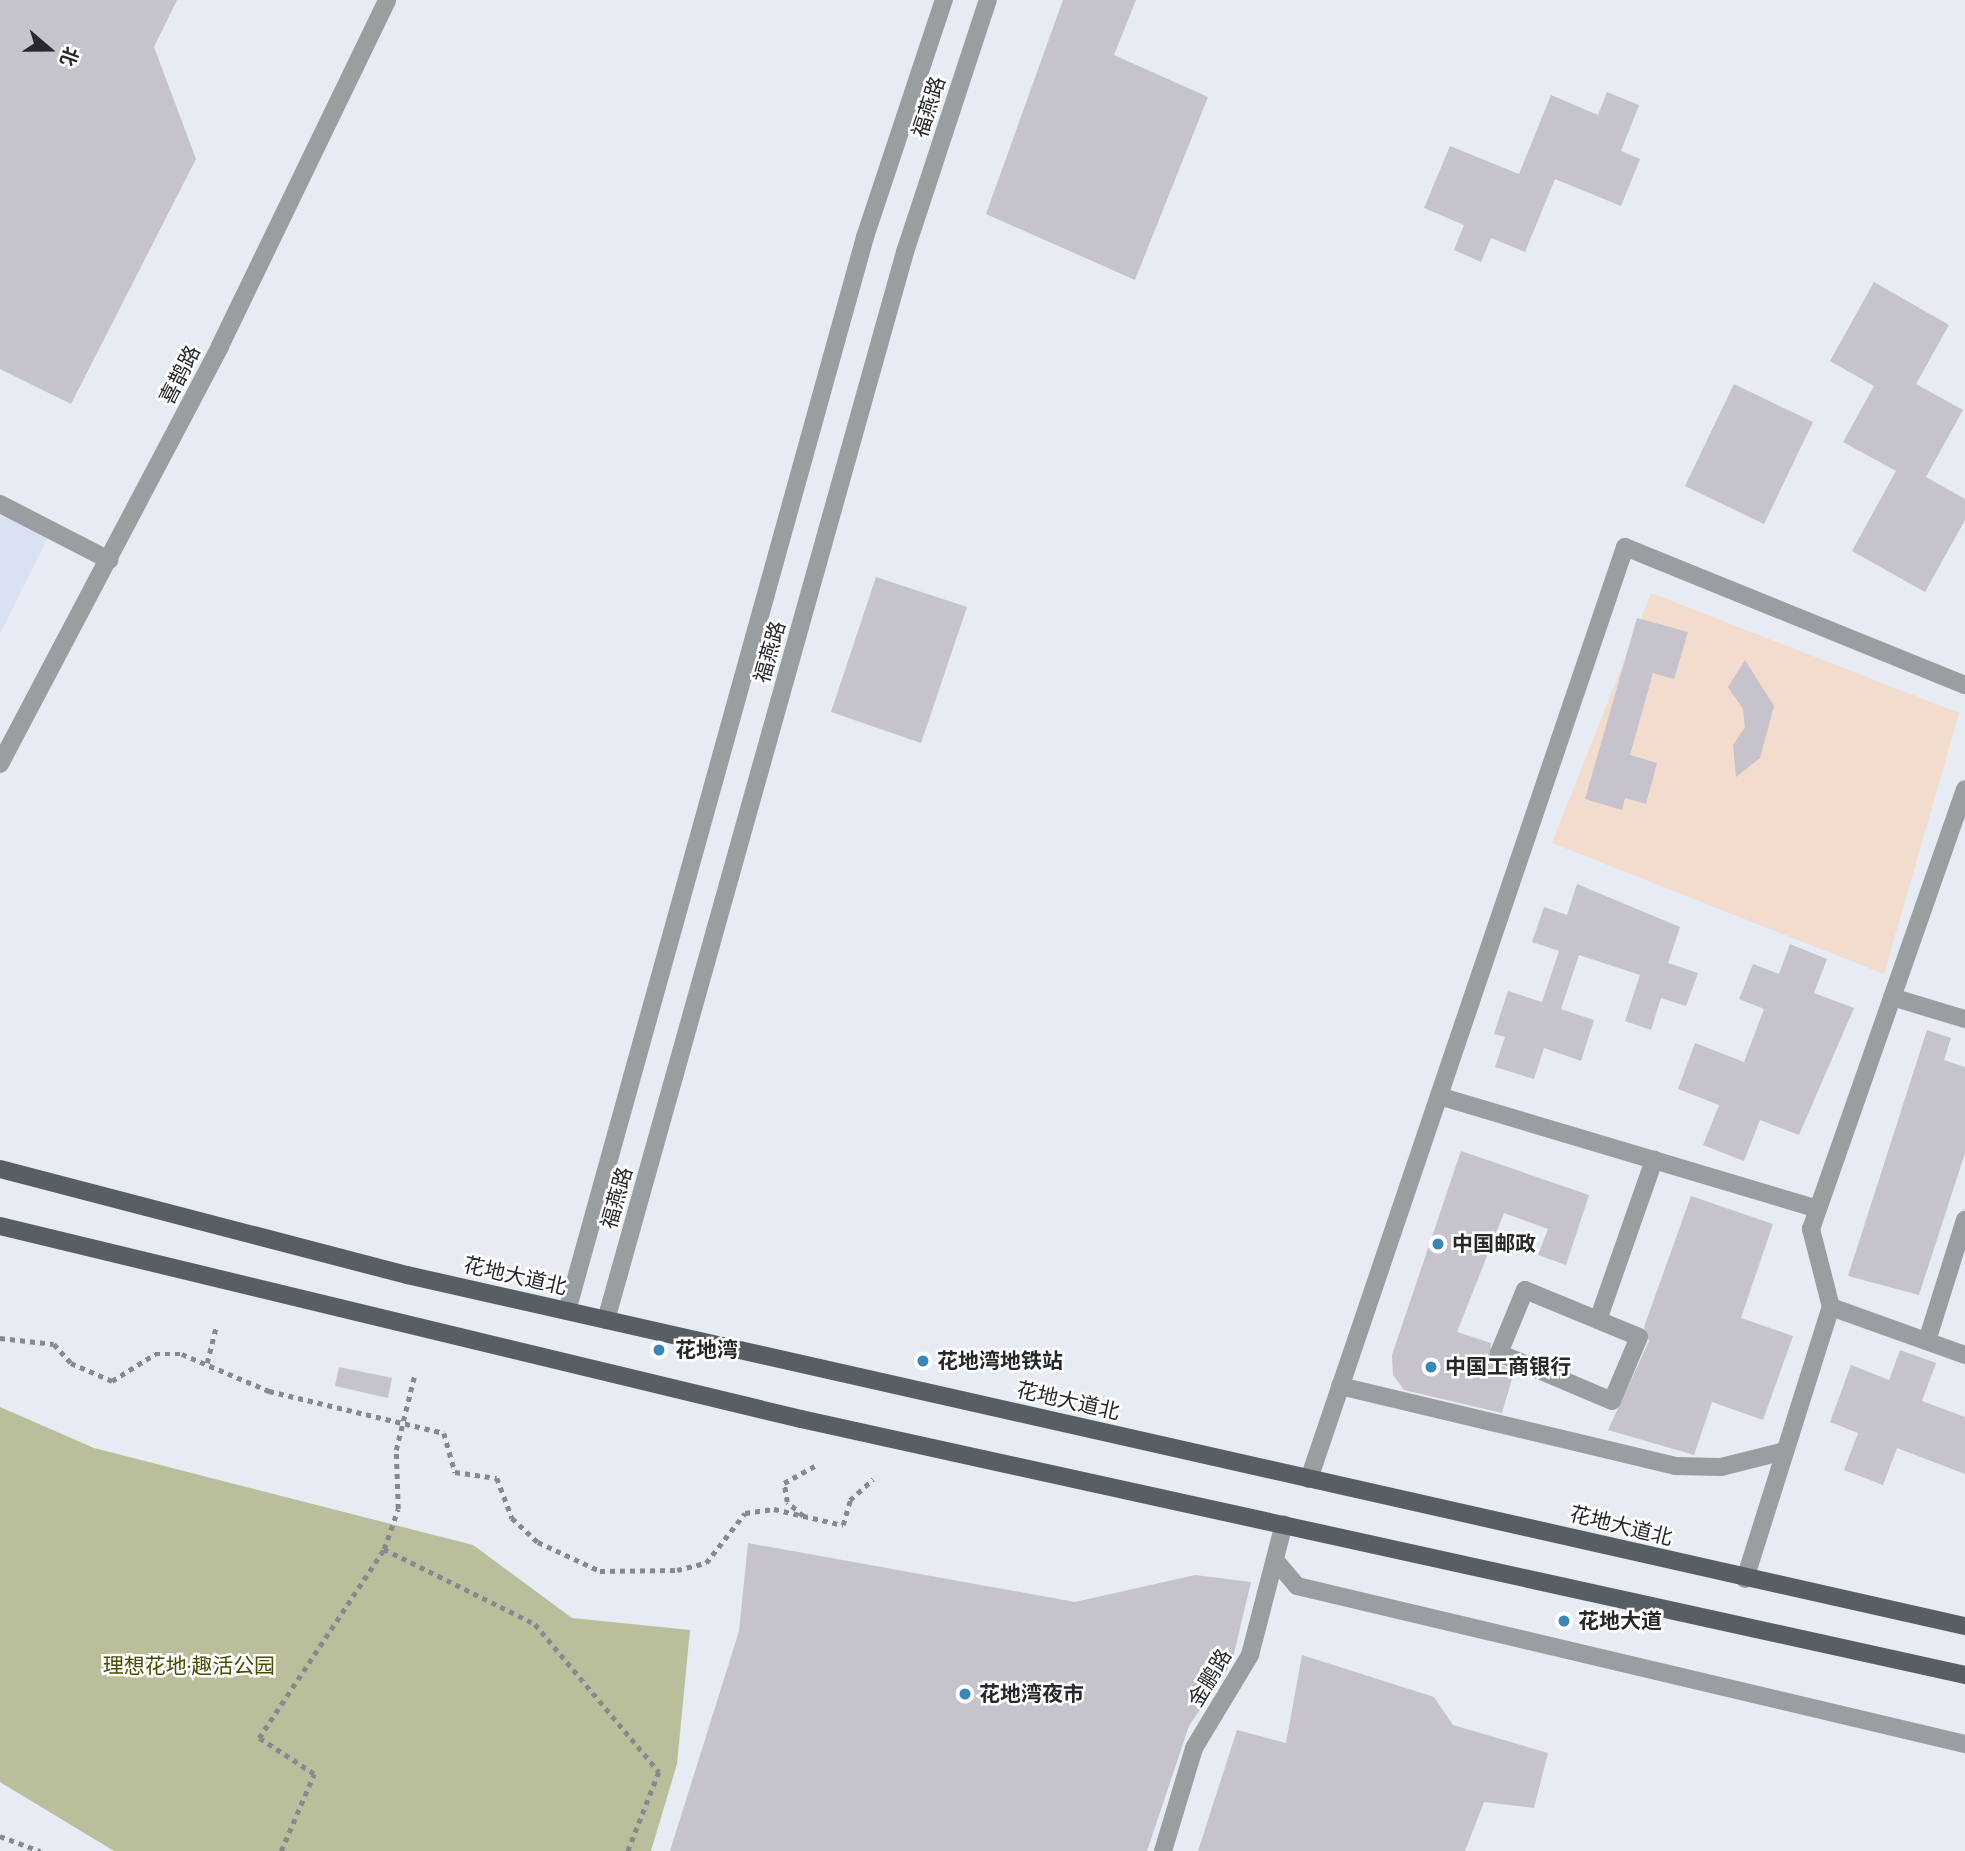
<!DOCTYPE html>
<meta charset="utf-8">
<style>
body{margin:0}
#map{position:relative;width:1965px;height:1851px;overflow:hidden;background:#e6ebf4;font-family:"Fira Sans Condensed","Noto Sans SC",sans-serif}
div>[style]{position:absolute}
.commercial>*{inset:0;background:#f1dcce}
.built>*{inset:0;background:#dae1f2}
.green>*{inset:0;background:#babe9b}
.building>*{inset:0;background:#c7c3cd}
.path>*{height:4.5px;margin-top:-2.25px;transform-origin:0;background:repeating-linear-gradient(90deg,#868990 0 5px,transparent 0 10px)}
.minor>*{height:18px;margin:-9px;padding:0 9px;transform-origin:9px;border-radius:9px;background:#9a9ea1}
.major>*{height:18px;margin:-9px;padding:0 9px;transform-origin:9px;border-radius:9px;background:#585f64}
.dots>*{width:19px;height:19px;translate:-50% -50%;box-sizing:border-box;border:4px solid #fff;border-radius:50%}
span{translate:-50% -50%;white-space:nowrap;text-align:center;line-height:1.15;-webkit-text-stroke:5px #fff;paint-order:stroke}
.street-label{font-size:21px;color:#27282c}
.poi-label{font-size:21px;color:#27282c;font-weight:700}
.left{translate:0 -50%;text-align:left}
.park-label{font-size:21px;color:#494c00}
.north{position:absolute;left:14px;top:14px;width:70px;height:70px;-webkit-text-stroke:5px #fff;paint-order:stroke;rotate:110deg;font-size:19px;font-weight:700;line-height:28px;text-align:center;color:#27282c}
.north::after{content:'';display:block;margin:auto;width:24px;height:32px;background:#27282c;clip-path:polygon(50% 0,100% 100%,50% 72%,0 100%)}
</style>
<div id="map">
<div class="commercial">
<i style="clip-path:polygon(1651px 593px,1959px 713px,1884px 974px,1552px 843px)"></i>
</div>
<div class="built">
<i style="clip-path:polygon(0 515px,48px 537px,0 634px)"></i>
</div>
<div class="green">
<i style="clip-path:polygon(0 1407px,94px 1448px,473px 1545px,572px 1618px,690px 1630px,677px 1764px,651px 1851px,114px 1851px,0 1782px)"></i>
</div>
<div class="building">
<i style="clip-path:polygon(0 0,177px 0,154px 47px,196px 159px,71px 404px,0 369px)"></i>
<i style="clip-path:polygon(1063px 0,1136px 0,1114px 55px,1208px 97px,1135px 280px,986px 214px)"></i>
<i style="clip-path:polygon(1607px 92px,1639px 105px,1621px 151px,1640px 159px,1621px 206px,1555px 179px,1525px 252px,1491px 238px,1481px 262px,1454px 250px,1464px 225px,1424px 208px,1450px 146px,1519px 174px,1551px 95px,1598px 115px)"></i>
<i style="clip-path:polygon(1874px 282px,1949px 325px,1916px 384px,1963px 410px,1926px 477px,1965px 499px,1965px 520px,1925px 592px,1852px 551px,1896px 471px,1843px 442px,1874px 386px,1830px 361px)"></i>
<i style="clip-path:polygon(1734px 384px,1813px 422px,1764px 524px,1685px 486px)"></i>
<i style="clip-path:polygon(876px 577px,967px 607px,921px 743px,831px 712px)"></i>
<i style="clip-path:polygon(1637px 618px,1688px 632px,1674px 679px,1653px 673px,1630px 755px,1657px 763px,1646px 804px,1625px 798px,1622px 810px,1585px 799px)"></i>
<i style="clip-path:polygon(1745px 660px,1774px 706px,1760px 758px,1736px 777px,1733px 745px,1745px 727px,1743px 709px,1728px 687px)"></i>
<i style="clip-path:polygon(1577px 884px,1680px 927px,1668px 963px,1698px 973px,1686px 1006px,1661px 998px,1651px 1030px,1625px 1021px,1640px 975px,1579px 955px,1561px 1009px,1594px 1020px,1581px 1061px,1544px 1048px,1534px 1079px,1495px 1067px,1505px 1037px,1494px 1034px,1508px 991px,1542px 1002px,1559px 951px,1532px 942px,1544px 907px,1567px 915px)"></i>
<i style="clip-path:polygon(1790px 944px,1827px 959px,1814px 993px,1854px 1008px,1799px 1135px,1760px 1120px,1744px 1161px,1703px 1145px,1719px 1105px,1678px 1089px,1695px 1043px,1744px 1062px,1764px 1009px,1739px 999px,1753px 964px,1779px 974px)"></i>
<i style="clip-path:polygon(1927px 1030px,1951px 1038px,1944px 1060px,1965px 1067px,1965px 1153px,1919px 1295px,1848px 1276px)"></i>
<i style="clip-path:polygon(1461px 1151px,1589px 1195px,1566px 1265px,1538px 1255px,1548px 1229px,1504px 1213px,1457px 1332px,1491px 1343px,1490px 1360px,1514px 1372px,1502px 1413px,1404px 1390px,1393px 1375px,1392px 1355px)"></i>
<i style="clip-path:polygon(1691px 1196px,1773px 1224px,1741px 1318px,1793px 1336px,1763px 1420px,1712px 1402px,1694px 1455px,1608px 1430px,1649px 1341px,1644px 1327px)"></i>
<i style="clip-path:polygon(1900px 1350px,1936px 1363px,1922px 1401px,1965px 1417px,1965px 1474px,1897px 1448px,1883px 1485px,1844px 1470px,1858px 1433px,1830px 1422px,1851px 1365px,1889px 1380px)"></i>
<i style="clip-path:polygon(339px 1367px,392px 1378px,388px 1398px,335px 1386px)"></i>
<i style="clip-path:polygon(748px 1543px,1075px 1602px,1195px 1575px,1251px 1582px,1232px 1662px,1189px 1726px,1147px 1851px,670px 1851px,739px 1631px)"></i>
<i style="clip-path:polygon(1302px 1655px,1434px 1697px,1453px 1725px,1548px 1753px,1534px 1808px,1484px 1802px,1465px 1851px,1198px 1851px,1237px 1730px,1286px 1743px)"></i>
</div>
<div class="path">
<i style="left:0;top:1338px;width:54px;rotate:6.3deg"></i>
<i style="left:54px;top:1344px;width:25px;rotate:48deg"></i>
<i style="left:71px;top:1363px;width:45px;rotate:23.7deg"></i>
<i style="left:112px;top:1381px;width:51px;rotate:-32.1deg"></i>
<i style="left:155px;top:1354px;width:27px"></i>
<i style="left:182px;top:1354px;width:95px;rotate:23deg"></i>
<i style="left:269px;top:1391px;width:180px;rotate:13.5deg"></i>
<i style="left:444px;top:1433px;width:41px;rotate:74.2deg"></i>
<i style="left:455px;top:1472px;width:42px;rotate:8.1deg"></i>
<i style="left:497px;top:1478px;width:43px;rotate:69.4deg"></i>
<i style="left:512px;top:1518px;width:35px;rotate:43deg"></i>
<i style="left:538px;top:1542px;width:68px;rotate:25.1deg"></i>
<i style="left:600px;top:1571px;width:77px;rotate:-0.7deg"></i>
<i style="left:677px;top:1570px;width:30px;rotate:-14deg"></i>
<i style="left:706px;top:1563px;width:63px;rotate:-52deg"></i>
<i style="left:745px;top:1513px;width:29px;rotate:-8deg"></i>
<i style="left:774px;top:1509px;width:71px;rotate:13.1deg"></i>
<i style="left:843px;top:1525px;width:26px;rotate:-74deg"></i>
<i style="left:850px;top:1500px;width:31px;rotate:-42deg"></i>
<i style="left:207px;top:1363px;width:36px;rotate:-76deg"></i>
<i style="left:803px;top:1516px;width:21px;rotate:-139deg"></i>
<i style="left:787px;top:1502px;width:19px;rotate:-99deg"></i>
<i style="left:784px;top:1483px;width:35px;rotate:-29deg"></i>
<i style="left:384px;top:1549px;width:169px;rotate:26.4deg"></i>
<i style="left:535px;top:1624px;width:193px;rotate:50deg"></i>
<i style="left:659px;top:1772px;width:85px;rotate:111.4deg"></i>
<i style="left:0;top:1836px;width:43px;rotate:20.6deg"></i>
<i style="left:281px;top:1851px;width:84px;rotate:-66.8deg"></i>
<i style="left:314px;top:1774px;width:66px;rotate:-146.8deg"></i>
<i style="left:259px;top:1738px;width:227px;rotate:-56.5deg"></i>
<i style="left:384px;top:1549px;width:42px;rotate:-70.7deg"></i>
<i style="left:398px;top:1509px;width:59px;rotate:-91.9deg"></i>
<i style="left:396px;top:1450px;width:79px;rotate:-76.1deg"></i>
</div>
<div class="minor">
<i style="left:0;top:504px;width:123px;rotate:27.2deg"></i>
<i style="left:0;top:764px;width:472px;rotate:-62.2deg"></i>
<i style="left:220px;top:346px;width:384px;rotate:-64.2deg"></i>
<i style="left:1892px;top:997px;width:76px;rotate:16.8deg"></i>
<i style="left:1439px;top:1096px;width:395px;rotate:16.6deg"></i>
<i style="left:1525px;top:1290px;width:123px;rotate:22.4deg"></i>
<i style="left:1639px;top:1337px;width:69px;rotate:112.9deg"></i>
<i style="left:1612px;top:1401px;width:123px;rotate:-157deg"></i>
<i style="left:1499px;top:1353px;width:68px;rotate:-67.6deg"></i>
<i style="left:1831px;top:1307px;width:142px;rotate:19.7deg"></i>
<i style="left:567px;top:1311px;width:1115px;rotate:-74.49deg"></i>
<i style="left:865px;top:237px;width:250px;rotate:-71.6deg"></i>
<i style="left:606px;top:1320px;width:1109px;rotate:-74.36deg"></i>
<i style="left:905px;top:252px;width:265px;rotate:-71.8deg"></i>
<i style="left:1598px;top:1320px;width:170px;rotate:-70.7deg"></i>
<i style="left:1927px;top:1341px;width:127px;rotate:-72.6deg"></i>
<i style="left:1340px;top:1386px;width:344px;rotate:13.4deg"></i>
<i style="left:1675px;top:1466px;width:46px;rotate:1.2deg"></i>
<i style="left:1721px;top:1467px;width:66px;rotate:-14deg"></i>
<i style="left:1309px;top:1479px;width:984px;rotate:-71.27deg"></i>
<i style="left:1625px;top:547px;width:367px;rotate:22.1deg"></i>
<i style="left:1275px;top:1560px;width:34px;rotate:50deg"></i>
<i style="left:1297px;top:1586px;width:686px;rotate:13.31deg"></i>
<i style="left:1745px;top:1579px;width:285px;rotate:-72.5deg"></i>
<i style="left:1831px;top:1307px;width:81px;rotate:-104.4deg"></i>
<i style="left:1811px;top:1229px;width:466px;rotate:-70.7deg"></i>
<i style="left:1163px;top:1851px;width:108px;rotate:-73.2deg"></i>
<i style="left:1194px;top:1748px;width:109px;rotate:-58.9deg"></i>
<i style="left:1250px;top:1655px;width:135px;rotate:-75.5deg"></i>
</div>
<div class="major">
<i style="left:0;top:1169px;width:421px;rotate:14.6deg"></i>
<i style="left:407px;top:1275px;width:1597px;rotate:12.7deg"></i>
<i style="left:0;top:1226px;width:824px;rotate:13.55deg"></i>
<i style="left:801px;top:1419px;width:1192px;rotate:12.4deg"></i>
</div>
<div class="dots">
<i style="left:1438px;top:1244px;background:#3787b8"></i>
<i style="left:659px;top:1350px;background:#3787b8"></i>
<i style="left:923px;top:1361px;background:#3787b8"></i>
<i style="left:1431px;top:1367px;background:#3787b8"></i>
<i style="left:1564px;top:1621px;background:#3787b8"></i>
<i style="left:965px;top:1694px;background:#3787b8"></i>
</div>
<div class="street-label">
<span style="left:929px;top:107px;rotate:-72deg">福燕路</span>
<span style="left:180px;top:375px;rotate:-63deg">喜鹊路</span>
<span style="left:770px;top:652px;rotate:-74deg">福燕路</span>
<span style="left:617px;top:1198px;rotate:-74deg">福燕路</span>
<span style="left:515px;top:1276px;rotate:13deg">花地大道北</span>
<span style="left:1068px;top:1401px;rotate:13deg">花地大道北</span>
<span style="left:1621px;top:1526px;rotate:14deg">花地大道北</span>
<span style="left:1210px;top:1678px;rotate:-59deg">金鹏路</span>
</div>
<div class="poi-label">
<span class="left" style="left:1452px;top:1244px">中国邮政</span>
<span class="left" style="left:675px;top:1350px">花地湾</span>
<span class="left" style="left:937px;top:1361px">花地湾地铁站</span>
<span class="left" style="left:1445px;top:1367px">中国工商银行</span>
<span class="left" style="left:1578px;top:1621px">花地大道</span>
<span class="left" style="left:979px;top:1694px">花地湾夜市</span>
</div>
<div class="park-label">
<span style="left:189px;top:1666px">理想花地·趣活公园</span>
</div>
<div class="north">北</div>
</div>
